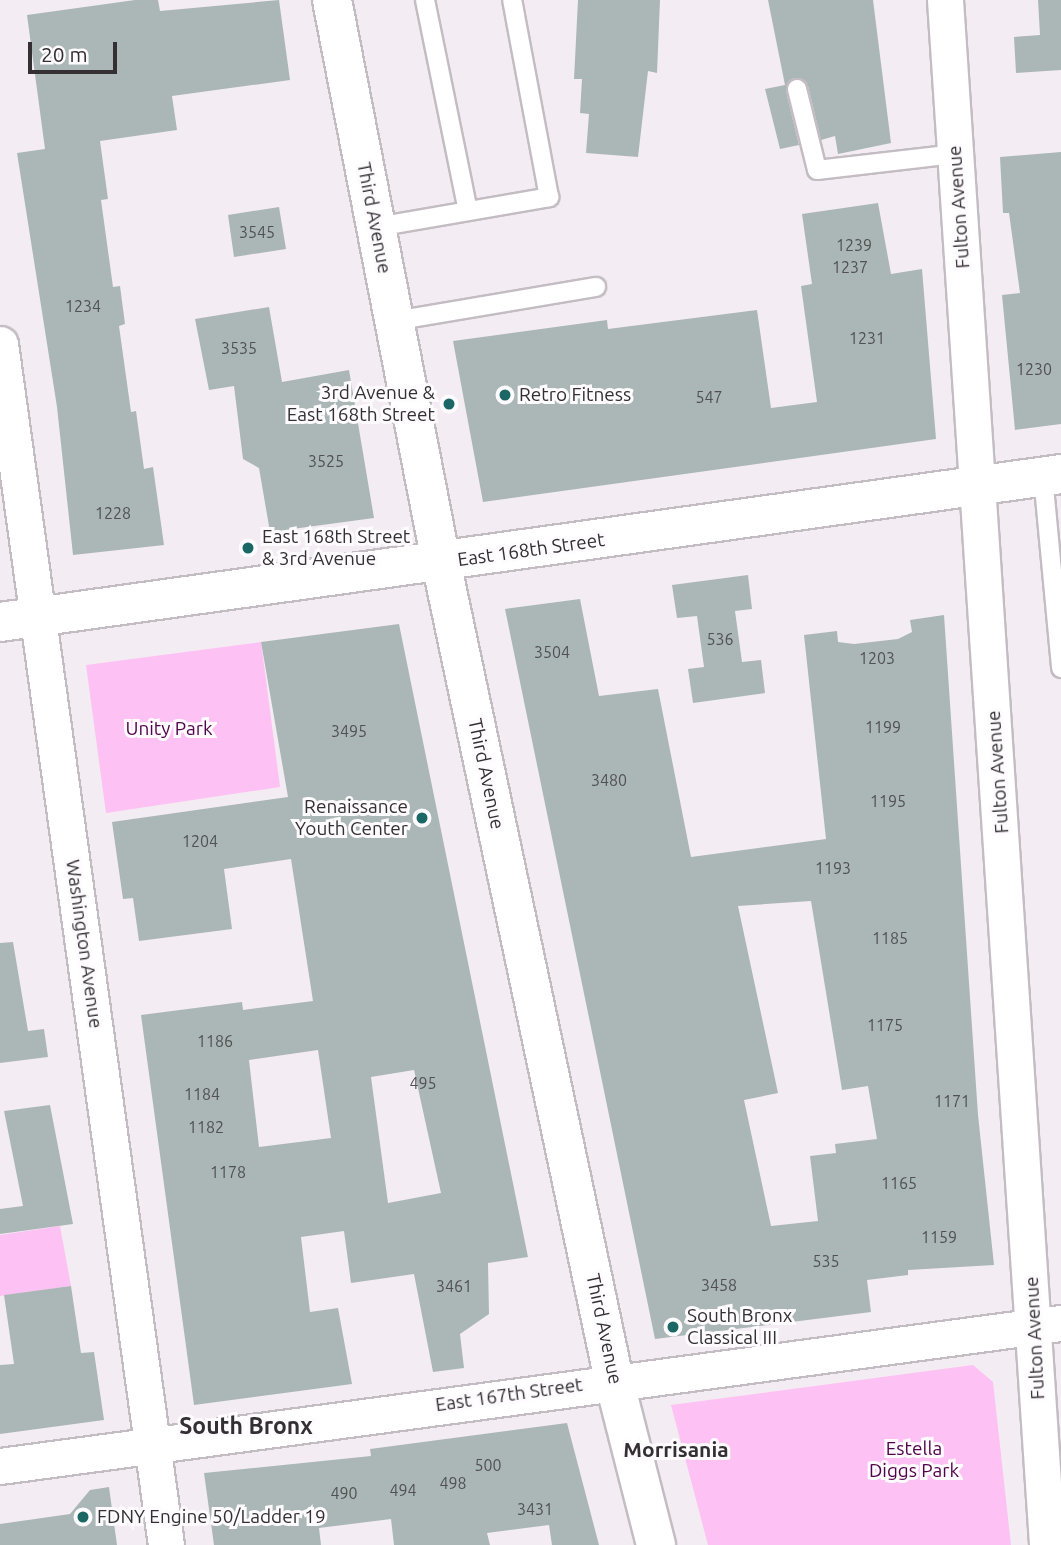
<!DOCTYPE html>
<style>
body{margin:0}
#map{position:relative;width:1061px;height:1545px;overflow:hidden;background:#f4ecf3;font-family:Ubuntu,sans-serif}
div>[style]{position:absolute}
.green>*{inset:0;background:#fdc1f3}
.building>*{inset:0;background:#abb7b6}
.roads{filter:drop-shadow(2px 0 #c4bcc3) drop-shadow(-2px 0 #c4bcc3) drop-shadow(0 2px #c4bcc3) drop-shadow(0 -2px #c4bcc3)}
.service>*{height:18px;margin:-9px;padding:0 9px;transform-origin:9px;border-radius:9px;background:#fff}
.minor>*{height:35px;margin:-17.5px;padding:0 17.5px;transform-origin:17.5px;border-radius:17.5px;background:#fff}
.tertiary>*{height:38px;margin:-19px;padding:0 19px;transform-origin:19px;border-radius:19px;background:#fff}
.secondary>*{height:38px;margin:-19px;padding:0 19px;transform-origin:19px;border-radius:19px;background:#fff}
.dots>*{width:19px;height:19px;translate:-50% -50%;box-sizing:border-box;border:4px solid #fefbfe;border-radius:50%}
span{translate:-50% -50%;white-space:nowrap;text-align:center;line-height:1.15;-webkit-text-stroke:6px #fefbfe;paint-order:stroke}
.number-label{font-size:16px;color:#515153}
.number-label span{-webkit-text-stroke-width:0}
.street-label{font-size:19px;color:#332f32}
.poi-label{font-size:19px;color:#332f32}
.right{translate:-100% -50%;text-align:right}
.left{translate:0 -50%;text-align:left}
.park-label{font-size:19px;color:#4f0349}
.neighbourhood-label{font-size:21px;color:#332f32;font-weight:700}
.quarter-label{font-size:23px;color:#332f32;font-weight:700}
.scale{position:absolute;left:28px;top:42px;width:89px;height:32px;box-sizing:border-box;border:4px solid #332f32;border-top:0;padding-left:9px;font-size:21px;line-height:24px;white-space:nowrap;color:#332f32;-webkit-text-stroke:5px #fefbfe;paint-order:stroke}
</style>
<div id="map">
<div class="green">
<i style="clip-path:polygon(261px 642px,280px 787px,106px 813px,86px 665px)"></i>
<i style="clip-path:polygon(60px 1226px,71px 1286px,0 1296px,0 1235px)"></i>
<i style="clip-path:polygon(973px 1365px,993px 1382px,1011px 1545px,708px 1545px,671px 1405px)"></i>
</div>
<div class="building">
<i style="clip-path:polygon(135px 0,158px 0,160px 11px,279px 0,290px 80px,172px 96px,177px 130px,100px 141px,108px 199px,101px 200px,113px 287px,120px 286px,125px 324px,119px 326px,131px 412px,136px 411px,144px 469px,153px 467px,164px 545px,73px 555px,57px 407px,17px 153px,45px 149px,27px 15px)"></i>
<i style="clip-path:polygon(578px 0,660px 0,657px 73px,648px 71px,638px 157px,586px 153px,589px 114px,580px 113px,582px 79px,574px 79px)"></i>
<i style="clip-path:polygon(768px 0,873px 0,891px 143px,838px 154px,835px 136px,821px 140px,808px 86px,795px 78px,786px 91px,799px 145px,780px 149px,765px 89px,785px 85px)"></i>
<i style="clip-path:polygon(1038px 0,1061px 0,1061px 70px,1016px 73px,1014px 37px,1040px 35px)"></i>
<i style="clip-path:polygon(1061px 152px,1061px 424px,1015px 430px,1002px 295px,1020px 293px,1009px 213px,1003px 213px,1000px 157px)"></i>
<i style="clip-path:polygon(878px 203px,891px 274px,922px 269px,936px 439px,483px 502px,453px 341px,607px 320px,608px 329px,757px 310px,771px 408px,817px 402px,801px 286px,812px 284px,802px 214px)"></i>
<i style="clip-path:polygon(279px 207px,286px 249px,234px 257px,228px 215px)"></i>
<i style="clip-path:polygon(269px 307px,282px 382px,349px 370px,374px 518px,270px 532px,259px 468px,243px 459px,234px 386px,209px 390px,195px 319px)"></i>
<i style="clip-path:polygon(748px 575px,752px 609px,735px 611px,742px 662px,761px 660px,765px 693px,693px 703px,688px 669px,704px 667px,697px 616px,677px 618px,672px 585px)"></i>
<i style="clip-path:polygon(evenodd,580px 599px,599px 696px,658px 689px,691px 857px,826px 839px,804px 635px,837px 631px,838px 642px,854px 644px,898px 639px,912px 632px,910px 620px,944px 615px,978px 1115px,994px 1265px,908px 1270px,908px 1275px,867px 1280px,871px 1312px,655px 1339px,505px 609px,580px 599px,811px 901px,842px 1090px,868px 1086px,877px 1139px,835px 1144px,836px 1153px,810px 1156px,818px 1221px,771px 1226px,744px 1100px,778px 1093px,738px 906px,811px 901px)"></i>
<i style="clip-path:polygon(evenodd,399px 624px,528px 1257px,488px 1263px,489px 1314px,460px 1334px,464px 1368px,433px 1372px,414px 1274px,351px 1283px,344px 1231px,301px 1237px,310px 1312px,338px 1308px,352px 1384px,194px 1405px,141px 1015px,242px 1002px,243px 1010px,313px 1001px,291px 859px,224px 869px,232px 929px,139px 941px,133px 898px,123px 899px,112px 822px,288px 797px,261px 642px,399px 624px,318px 1050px,331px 1138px,259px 1147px,249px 1060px,318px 1050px,399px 624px,414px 1070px,441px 1193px,388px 1203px,371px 1077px,414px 1070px)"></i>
<i style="clip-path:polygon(13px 942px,28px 1031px,44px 1029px,48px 1057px,0 1063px,0 943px)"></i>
<i style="clip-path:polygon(50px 1105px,73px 1224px,0 1234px,0 1209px,23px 1206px,4px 1111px)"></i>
<i style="clip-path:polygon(71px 1286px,81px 1353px,94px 1352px,104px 1420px,0 1434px,0 1365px,14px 1364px,4px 1295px)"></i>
<i style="clip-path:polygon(567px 1423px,599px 1545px,552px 1545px,549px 1525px,487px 1533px,490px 1545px,394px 1545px,391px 1519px,319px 1528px,321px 1545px,214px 1545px,204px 1473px,371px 1456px,370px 1449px)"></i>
<i style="clip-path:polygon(109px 1487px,117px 1545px,0 1545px,0 1524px,70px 1514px,90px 1490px)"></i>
</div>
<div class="roads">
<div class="service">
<i style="left:425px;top:0;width:215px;rotate:78.5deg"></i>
<i style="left:797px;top:89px;width:83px;rotate:76.1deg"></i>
<i style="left:817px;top:170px;width:140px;rotate:-6.6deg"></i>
<i style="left:376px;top:227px;width:176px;rotate:-9.8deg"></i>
<i style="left:549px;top:197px;width:200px;rotate:-100.6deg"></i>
<i style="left:394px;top:321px;width:205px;rotate:-9.6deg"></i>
<i style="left:1043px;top:476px;width:193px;rotate:84.6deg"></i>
</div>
<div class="minor">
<i style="left:945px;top:0;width:1548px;rotate:86.22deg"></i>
<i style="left:0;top:344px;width:1212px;rotate:82.13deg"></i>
<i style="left:0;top:1466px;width:1071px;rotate:-7.68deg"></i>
</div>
<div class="tertiary">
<i style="left:0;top:622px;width:1071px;rotate:-7.94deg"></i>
</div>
<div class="secondary">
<i style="left:332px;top:0;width:572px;rotate:79.02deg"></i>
<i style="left:441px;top:562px;width:836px;rotate:78.06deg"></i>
<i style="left:614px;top:1380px;width:170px;rotate:75.7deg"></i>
</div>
</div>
<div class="dots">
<i style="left:505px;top:395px;background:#1a6765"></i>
<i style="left:449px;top:404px;background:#1a6765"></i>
<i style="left:248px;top:548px;background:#1a6765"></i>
<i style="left:422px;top:818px;background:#1a6765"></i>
<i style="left:673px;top:1327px;background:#1a6765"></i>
<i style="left:83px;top:1517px;background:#1a6765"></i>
</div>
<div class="number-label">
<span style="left:257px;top:232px">3545</span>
<span style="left:854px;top:245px">1239</span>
<span style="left:850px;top:267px">1237</span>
<span style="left:83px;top:306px">1234</span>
<span style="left:867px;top:338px">1231</span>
<span style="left:239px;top:348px">3535</span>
<span style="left:1034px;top:369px">1230</span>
<span style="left:709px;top:397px">547</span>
<span style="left:326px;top:461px">3525</span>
<span style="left:113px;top:513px">1228</span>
<span style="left:720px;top:639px">536</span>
<span style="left:552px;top:652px">3504</span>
<span style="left:877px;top:658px">1203</span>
<span style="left:883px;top:727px">1199</span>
<span style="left:349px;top:731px">3495</span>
<span style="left:609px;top:780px">3480</span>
<span style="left:888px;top:801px">1195</span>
<span style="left:200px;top:841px">1204</span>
<span style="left:833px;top:868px">1193</span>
<span style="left:890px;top:938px">1185</span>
<span style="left:885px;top:1025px">1175</span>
<span style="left:215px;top:1041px">1186</span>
<span style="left:423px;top:1083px">495</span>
<span style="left:202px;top:1094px">1184</span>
<span style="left:952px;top:1101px">1171</span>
<span style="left:206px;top:1127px">1182</span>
<span style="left:228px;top:1172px">1178</span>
<span style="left:899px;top:1183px">1165</span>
<span style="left:939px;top:1237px">1159</span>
<span style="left:826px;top:1261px">535</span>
<span style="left:719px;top:1285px">3458</span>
<span style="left:454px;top:1286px">3461</span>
<span style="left:488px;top:1465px">500</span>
<span style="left:453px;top:1483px">498</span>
<span style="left:403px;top:1490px">494</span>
<span style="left:344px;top:1493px">490</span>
<span style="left:535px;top:1509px">3431</span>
</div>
<div class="street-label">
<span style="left:959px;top:207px;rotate:-94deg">Fulton Avenue</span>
<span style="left:374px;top:218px;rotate:79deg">Third Avenue</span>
<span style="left:531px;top:550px;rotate:-8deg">East 168th Street</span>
<span style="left:998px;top:772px;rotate:-94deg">Fulton Avenue</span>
<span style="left:486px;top:774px;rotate:78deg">Third Avenue</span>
<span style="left:84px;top:944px;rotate:82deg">Washington Avenue</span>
<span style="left:604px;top:1329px;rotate:78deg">Third Avenue</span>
<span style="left:1035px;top:1338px;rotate:-93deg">Fulton Avenue</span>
<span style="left:509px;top:1395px;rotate:-8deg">East 167th Street</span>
</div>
<div class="poi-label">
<span class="right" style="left:435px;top:404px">3rd Avenue &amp;<br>East 168th Street</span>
<span class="left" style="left:519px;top:395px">Retro Fitness</span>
<span class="left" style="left:262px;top:548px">East 168th Street<br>&amp; 3rd Avenue</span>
<span class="right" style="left:408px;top:818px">Renaissance<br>Youth Center</span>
<span class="left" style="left:687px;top:1327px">South Bronx<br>Classical III</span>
<span class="left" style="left:97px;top:1517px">FDNY Engine 50/Ladder 19</span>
</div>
<div class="park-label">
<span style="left:169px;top:729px">Unity Park</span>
<span style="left:914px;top:1460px">Estella<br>Diggs Park</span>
</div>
<div class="neighbourhood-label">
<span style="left:676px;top:1449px">Morrisania</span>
</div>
<div class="quarter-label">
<span style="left:246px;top:1426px">South Bronx</span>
</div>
<div class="scale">20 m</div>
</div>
